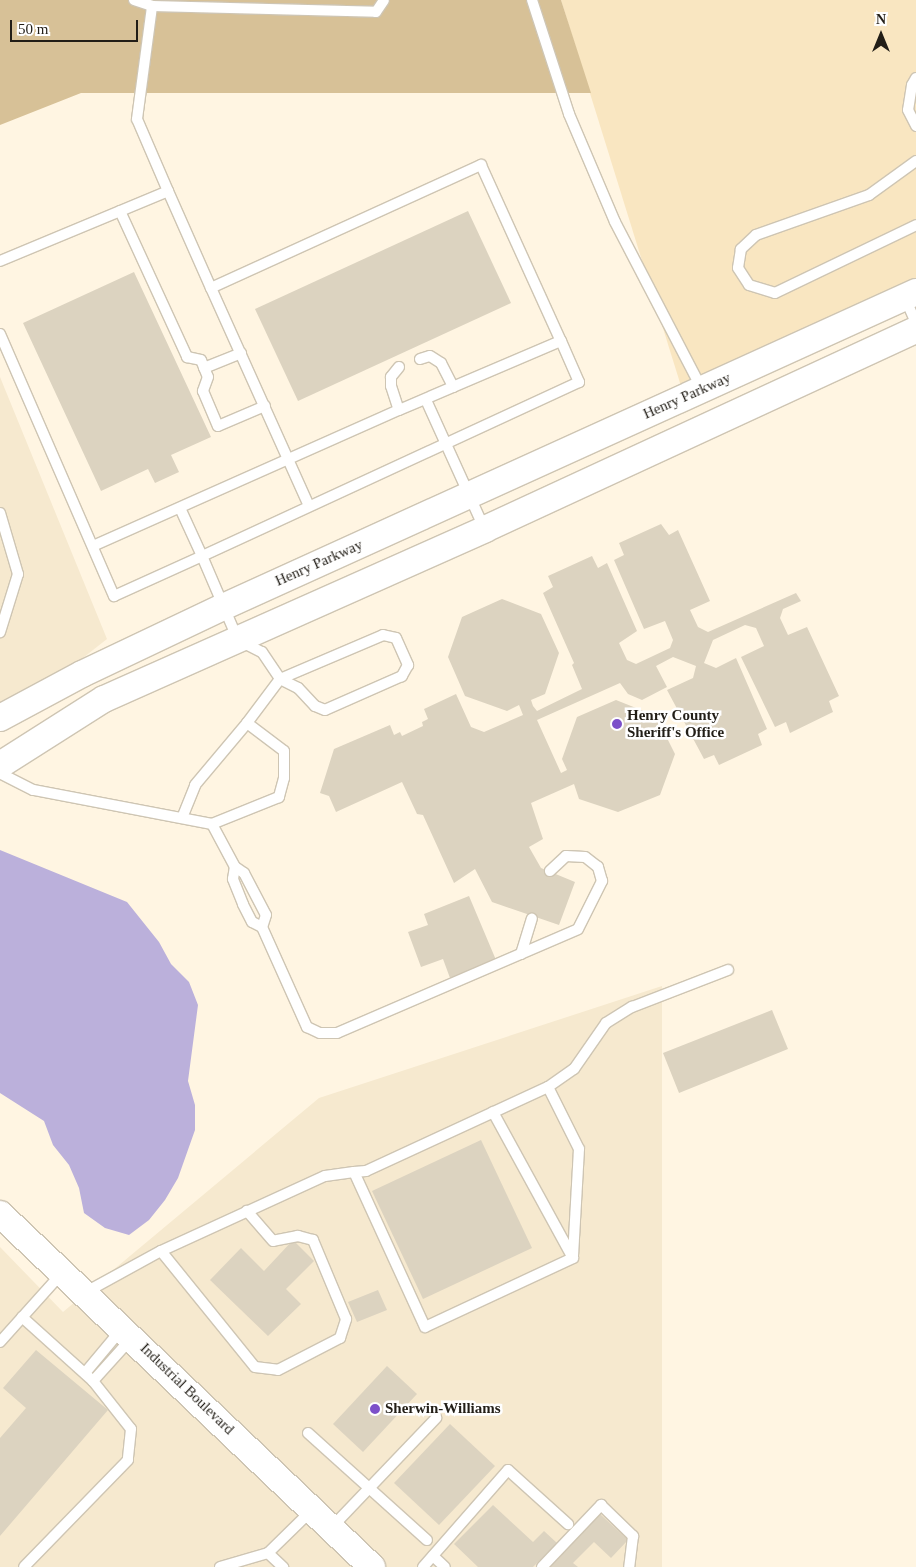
<!DOCTYPE html>
<style>
body{margin:0}
#map{position:relative;width:916px;height:1567px;overflow:hidden;background:#fff5e2;font-family:"Times New Roman",serif}
div>[style]{position:absolute}
.built>*{inset:0;background:#f6e9cf}
.green>*{inset:0;background:#f9e6c1}
.forest>*{inset:0;background:#d7c197}
.water>*{inset:0;background:#bbb0db}
.building>*{inset:0;background:#dcd3c0}
.roads{filter:drop-shadow(1px 0 #cec5b3) drop-shadow(-1px 0 #cec5b3) drop-shadow(0 1px #cec5b3) drop-shadow(0 -1px #cec5b3)}
.lane>*{height:10px;margin:-5px;padding:0 5px;transform-origin:5px;border-radius:5px;background:#fff}
.secondary>*{height:26px;margin:-13px;padding:0 13px;transform-origin:13px;border-radius:13px;background:#fff}
.dots>*{width:14px;height:14px;translate:-50% -50%;box-sizing:border-box;border:2px solid #fff;border-radius:50%}
span{translate:-50% -50%;white-space:nowrap;text-align:center;line-height:1.15;-webkit-text-stroke:5px #fff;paint-order:stroke}
.street-label{font-size:15px;color:#221e17}
.poi-label{font-size:15px;color:#221e17;font-weight:700}
.left{translate:0 -50%;text-align:left}
.north{position:absolute;left:856px;top:10px;width:50px;height:50px;-webkit-text-stroke:4px #fff;paint-order:stroke;rotate:0deg;font-size:14px;font-weight:700;line-height:20px;text-align:center;color:#221e17}
.north::after{content:'';display:block;margin:auto;width:18px;height:22px;background:#221e17;clip-path:polygon(50% 0,100% 100%,50% 72%,0 100%)}
.scale{position:absolute;left:10px;top:20px;width:128px;height:22px;box-sizing:border-box;border:2px solid #221e17;border-top:0;padding-left:6px;font-size:15px;line-height:18px;white-space:nowrap;color:#221e17;-webkit-text-stroke:4px #fff;paint-order:stroke}
</style>
<div id="map">
<div class="built">
<i style="clip-path:polygon(0 377px,107px 639px,0 723px)"></i>
<i style="clip-path:polygon(662px 986px,662px 1567px,0 1567px,0 1247px,63px 1312px,319px 1098px)"></i>
</div>
<div class="green">
<i style="clip-path:polygon(561px 0,916px 0,916px 297px,685px 399px)"></i>
</div>
<div class="forest">
<i style="clip-path:polygon(0 0,561px 0,591px 93px,81px 93px,0 125px)"></i>
</div>
<div class="water">
<i style="clip-path:polygon(0 850px,127px 902px,159px 942px,171px 964px,189px 982px,198px 1005px,188px 1081px,195px 1105px,195px 1130px,178px 1178px,165px 1200px,149px 1220px,129px 1235px,105px 1228px,84px 1213px,79px 1188px,69px 1165px,53px 1145px,44px 1121px,0 1093px)"></i>
</div>
<div class="building">
<i style="clip-path:polygon(468px 211px,511px 303px,298px 401px,255px 309px)"></i>
<i style="clip-path:polygon(134px 272px,211px 437px,171px 455px,179px 472px,155px 483px,148px 469px,101px 491px,23px 323px)"></i>
<i style="clip-path:polygon(661px 524px,669px 535px,678px 530px,710px 601px,690px 610px,698px 627px,708px 632px,796px 593px,801px 601px,783px 609px,780px 618px,788px 635px,807px 627px,839px 696px,829px 701px,833px 712px,790px 733px,786px 722px,775px 727px,741px 657px,764px 646px,756px 628px,745px 625px,713px 640px,704px 663px,716px 668px,736px 658px,767px 729px,758px 734px,762px 745px,719px 765px,714px 755px,704px 759px,667px 690px,693px 678px,696px 666px,673px 657px,656px 666px,667px 687px,642px 700px,628px 694px,620px 683px,537px 720px,561px 773px,567px 770px,562px 759px,577px 717px,616px 700px,656px 716px,675px 754px,660px 795px,618px 812px,579px 799px,574px 784px,531px 803px,543px 839px,529px 847px,541px 868px,575px 882px,559px 925px,492px 902px,475px 869px,454px 883px,423px 815px,417px 814px,402px 782px,336px 812px,329px 796px,320px 793px,334px 749px,390px 725px,394px 735px,400px 732px,402px 736px,423px 726px,422px 722px,428px 719px,424px 709px,456px 694px,471px 727px,484px 732px,523px 715px,519px 705px,507px 711px,465px 696px,448px 657px,462px 617px,502px 599px,541px 614px,559px 653px,545px 694px,531px 700px,533px 706px,537px 711px,582px 689px,572px 665px,574px 663px,543px 593px,553px 587px,548px 576px,592px 556px,598px 568px,607px 563px,637px 631px,619px 643px,627px 660px,636px 664px,670px 648px,673px 640px,665px 621px,644px 629px,614px 560px,624px 555px,619px 543px)"></i>
<i style="clip-path:polygon(469px 896px,496px 960px,450px 978px,443px 959px,421px 967px,408px 932px,428px 925px,424px 914px)"></i>
<i style="clip-path:polygon(772px 1010px,788px 1049px,679px 1093px,663px 1053px)"></i>
<i style="clip-path:polygon(481px 1140px,532px 1248px,423px 1299px,372px 1191px)"></i>
<i style="clip-path:polygon(293px 1240px,314px 1261px,286px 1289px,301px 1304px,268px 1336px,210px 1280px,241px 1248px,264px 1271px)"></i>
<i style="clip-path:polygon(378px 1290px,387px 1310px,357px 1322px,348px 1302px)"></i>
<i style="clip-path:polygon(36px 1350px,108px 1410px,0 1536px,0 1438px,26px 1408px,3px 1388px)"></i>
<i style="clip-path:polygon(387px 1366px,417px 1394px,363px 1452px,333px 1424px)"></i>
<i style="clip-path:polygon(450px 1424px,495px 1466px,439px 1525px,394px 1483px)"></i>
<i style="clip-path:polygon(493px 1505px,533px 1542px,544px 1531px,557px 1543px,533px 1567px,478px 1567px,454px 1544px)"></i>
<i style="clip-path:polygon(600px 1514px,628px 1540px,611px 1558px,594px 1542px,573px 1563px,578px 1567px,549px 1567px)"></i>
</div>
<div class="roads">
<div class="lane">
<i style="left:134px;top:0;width:19px;rotate:18deg"></i>
<i style="left:152px;top:6px;width:224px;rotate:1.5deg"></i>
<i style="left:376px;top:12px;width:14px;rotate:-56deg"></i>
<i style="left:532px;top:0;width:120px;rotate:72deg"></i>
<i style="left:569px;top:114px;width:117px;rotate:66.9deg"></i>
<i style="left:615px;top:222px;width:188px;rotate:62.5deg"></i>
<i style="left:916px;top:78px;width:8px;rotate:120deg"></i>
<i style="left:912px;top:85px;width:25px;rotate:99deg"></i>
<i style="left:908px;top:110px;width:18px;rotate:63deg"></i>
<i style="left:916px;top:161px;width:58px;rotate:144.1deg"></i>
<i style="left:869px;top:195px;width:120px;rotate:160.5deg"></i>
<i style="left:756px;top:235px;width:21px;rotate:137deg"></i>
<i style="left:741px;top:249px;width:19px;rotate:99deg"></i>
<i style="left:738px;top:268px;width:20px;rotate:57deg"></i>
<i style="left:749px;top:285px;width:27px;rotate:17deg"></i>
<i style="left:775px;top:293px;width:157px;rotate:-25.7deg"></i>
<i style="left:168px;top:191px;width:106px;rotate:66.1deg"></i>
<i style="left:120px;top:211px;width:161px;rotate:65.3deg"></i>
<i style="left:187px;top:357px;width:14px;rotate:12deg"></i>
<i style="left:201px;top:360px;width:18px;rotate:68deg"></i>
<i style="left:208px;top:377px;width:15px;rotate:110deg"></i>
<i style="left:203px;top:391px;width:38px;rotate:67deg"></i>
<i style="left:218px;top:426px;width:51px;rotate:-23.1deg"></i>
<i style="left:0;top:261px;width:182px;rotate:-22.6deg"></i>
<i style="left:168px;top:191px;width:78px;rotate:-113.3deg"></i>
<i style="left:137px;top:119px;width:114px;rotate:-82.4deg"></i>
<i style="left:905px;top:298px;width:27px;rotate:66deg"></i>
<i style="left:0;top:334px;width:286px;rotate:66.5deg"></i>
<i style="left:114px;top:596px;width:97px;rotate:-24.4deg"></i>
<i style="left:202px;top:556px;width:91px;rotate:66.8deg"></i>
<i style="left:238px;top:640px;width:27px;rotate:27deg"></i>
<i style="left:262px;top:652px;width:32px;rotate:56deg"></i>
<i style="left:280px;top:679px;width:55px;rotate:126.9deg"></i>
<i style="left:247px;top:723px;width:46px;rotate:37.1deg"></i>
<i style="left:284px;top:751px;width:27px;rotate:90deg"></i>
<i style="left:284px;top:778px;width:20px;rotate:105deg"></i>
<i style="left:279px;top:797px;width:72px;rotate:158.1deg"></i>
<i style="left:212px;top:824px;width:182px;rotate:-169.2deg"></i>
<i style="left:33px;top:790px;width:37px;rotate:-153deg"></i>
<i style="left:420px;top:359px;width:10px;rotate:-17deg"></i>
<i style="left:430px;top:356px;width:13px;rotate:32deg"></i>
<i style="left:441px;top:363px;width:27px;rotate:63deg"></i>
<i style="left:399px;top:367px;width:13px;rotate:129deg"></i>
<i style="left:391px;top:377px;width:9px;rotate:90deg"></i>
<i style="left:391px;top:386px;width:25px;rotate:72deg"></i>
<i style="left:204px;top:368px;width:40px;rotate:-22deg"></i>
<i style="left:426px;top:400px;width:141px;rotate:65.6deg"></i>
<i style="left:309px;top:506px;width:239px;rotate:-114.2deg"></i>
<i style="left:211px;top:288px;width:297px;rotate:-24.5deg"></i>
<i style="left:481px;top:165px;width:193px;rotate:65.6deg"></i>
<i style="left:0;top:513px;width:64px;rotate:73.6deg"></i>
<i style="left:18px;top:574px;width:61px;rotate:107.2deg"></i>
<i style="left:93px;top:546px;width:335px;rotate:-24deg"></i>
<i style="left:399px;top:410px;width:176px;rotate:-23.1deg"></i>
<i style="left:561px;top:341px;width:45px;rotate:66.3deg"></i>
<i style="left:579px;top:382px;width:415px;rotate:155.2deg"></i>
<i style="left:202px;top:556px;width:53px;rotate:-114.6deg"></i>
<i style="left:383px;top:635px;width:13px;rotate:13deg"></i>
<i style="left:396px;top:638px;width:30px;rotate:66deg"></i>
<i style="left:408px;top:665px;width:13px;rotate:119deg"></i>
<i style="left:402px;top:676px;width:84px;rotate:156.2deg"></i>
<i style="left:325px;top:710px;width:11px;rotate:-158deg"></i>
<i style="left:315px;top:706px;width:25px;rotate:-133deg"></i>
<i style="left:298px;top:688px;width:20px;rotate:-153deg"></i>
<i style="left:280px;top:679px;width:112px;rotate:-23.1deg"></i>
<i style="left:182px;top:818px;width:35px;rotate:-68deg"></i>
<i style="left:195px;top:785px;width:81px;rotate:-50deg"></i>
<i style="left:212px;top:824px;width:49px;rotate:61.9deg"></i>
<i style="left:235px;top:867px;width:11px;rotate:34deg"></i>
<i style="left:244px;top:873px;width:47px;rotate:62.4deg"></i>
<i style="left:266px;top:915px;width:13px;rotate:108deg"></i>
<i style="left:262px;top:927px;width:11px;rotate:-153deg"></i>
<i style="left:252px;top:922px;width:20px;rotate:-117deg"></i>
<i style="left:243px;top:904px;width:27px;rotate:-112deg"></i>
<i style="left:233px;top:879px;width:12px;rotate:-81deg"></i>
<i style="left:262px;top:927px;width:110px;rotate:65.8deg"></i>
<i style="left:307px;top:1027px;width:14px;rotate:25deg"></i>
<i style="left:320px;top:1033px;width:17px"></i>
<i style="left:337px;top:1033px;width:262px;rotate:-23.3deg"></i>
<i style="left:578px;top:929px;width:54px;rotate:-63.4deg"></i>
<i style="left:602px;top:881px;width:15px;rotate:-106deg"></i>
<i style="left:598px;top:867px;width:16px;rotate:-142deg"></i>
<i style="left:585px;top:857px;width:19px;rotate:-177deg"></i>
<i style="left:566px;top:856px;width:22px;rotate:137deg"></i>
<i style="left:521px;top:954px;width:37px;rotate:-73deg"></i>
<i style="left:548px;top:1087px;width:32px;rotate:-35deg"></i>
<i style="left:574px;top:1069px;width:56px;rotate:-55.2deg"></i>
<i style="left:606px;top:1023px;width:31px;rotate:-32deg"></i>
<i style="left:632px;top:1007px;width:103px;rotate:-21.1deg"></i>
<i style="left:493px;top:1112px;width:166px;rotate:61.3deg"></i>
<i style="left:161px;top:1251px;width:149px;rotate:51deg"></i>
<i style="left:255px;top:1367px;width:23px;rotate:7deg"></i>
<i style="left:278px;top:1370px;width:70px;rotate:-27.3deg"></i>
<i style="left:340px;top:1338px;width:20px;rotate:-72deg"></i>
<i style="left:346px;top:1319px;width:86px;rotate:-112.7deg"></i>
<i style="left:313px;top:1240px;width:16px;rotate:-165deg"></i>
<i style="left:298px;top:1236px;width:25px;rotate:169deg"></i>
<i style="left:273px;top:1241px;width:40px;rotate:-131deg"></i>
<i style="left:86px;top:1292px;width:85px;rotate:-28.7deg"></i>
<i style="left:161px;top:1251px;width:180px;rotate:-24.6deg"></i>
<i style="left:325px;top:1176px;width:29px;rotate:-8deg"></i>
<i style="left:354px;top:1172px;width:12px;rotate:-5deg"></i>
<i style="left:366px;top:1171px;width:200px;rotate:-24.8deg"></i>
<i style="left:548px;top:1087px;width:69px;rotate:63.4deg"></i>
<i style="left:579px;top:1149px;width:109px;rotate:93.2deg"></i>
<i style="left:573px;top:1258px;width:163px;rotate:155deg"></i>
<i style="left:425px;top:1327px;width:170px;rotate:-114.6deg"></i>
<i style="left:22px;top:1317px;width:96px;rotate:42deg"></i>
<i style="left:93px;top:1381px;width:61px;rotate:51.6deg"></i>
<i style="left:131px;top:1429px;width:31px;rotate:96deg"></i>
<i style="left:128px;top:1460px;width:149px;rotate:134.2deg"></i>
<i style="left:0;top:1342px;width:91px;rotate:-48.1deg"></i>
<i style="left:85px;top:1373px;width:56px;rotate:-50.1deg"></i>
<i style="left:93px;top:1381px;width:57px;rotate:-47.9deg"></i>
<i style="left:308px;top:1433px;width:160px;rotate:42deg"></i>
<i style="left:332px;top:1527px;width:151px;rotate:-46.3deg"></i>
<i style="left:268px;top:1553px;width:62px;rotate:-44.3deg"></i>
<i style="left:433px;top:1556px;width:16px;rotate:43deg"></i>
<i style="left:220px;top:1567px;width:50px;rotate:-16.3deg"></i>
<i style="left:268px;top:1553px;width:21px;rotate:43deg"></i>
<i style="left:423px;top:1567px;width:129px;rotate:-48.8deg"></i>
<i style="left:508px;top:1470px;width:81px;rotate:42deg"></i>
<i style="left:542px;top:1567px;width:86px;rotate:-46.4deg"></i>
<i style="left:601px;top:1505px;width:45px;rotate:44.1deg"></i>
<i style="left:633px;top:1536px;width:31px;rotate:97deg"></i>
</div>
<div class="secondary">
<i style="left:0;top:718px;width:93px;rotate:-28.2deg"></i>
<i style="left:82px;top:674px;width:156px;rotate:-25.4deg"></i>
<i style="left:223px;top:607px;width:761px;rotate:-24.44deg"></i>
<i style="left:0;top:765px;width:123px;rotate:-32.4deg"></i>
<i style="left:104px;top:699px;width:417px;rotate:-24deg"></i>
<i style="left:485px;top:529px;width:475px;rotate:-24.8deg"></i>
<i style="left:0;top:1214px;width:513px;rotate:43.5deg"></i>
</div>
</div>
<div class="dots">
<i style="left:617px;top:724px;background:#7c50c9"></i>
<i style="left:375px;top:1409px;background:#7c50c9"></i>
</div>
<div class="street-label">
<span style="left:687px;top:396px;rotate:-24deg">Henry Parkway</span>
<span style="left:319px;top:563px;rotate:-24deg">Henry Parkway</span>
<span style="left:187px;top:1389px;rotate:44deg">Industrial Boulevard</span>
</div>
<div class="poi-label">
<span class="left" style="left:627px;top:724px">Henry County<br>Sheriff's Office</span>
<span class="left" style="left:385px;top:1409px">Sherwin-Williams</span>
</div>
<div class="north">N</div>
<div class="scale">50 m</div>
</div>
